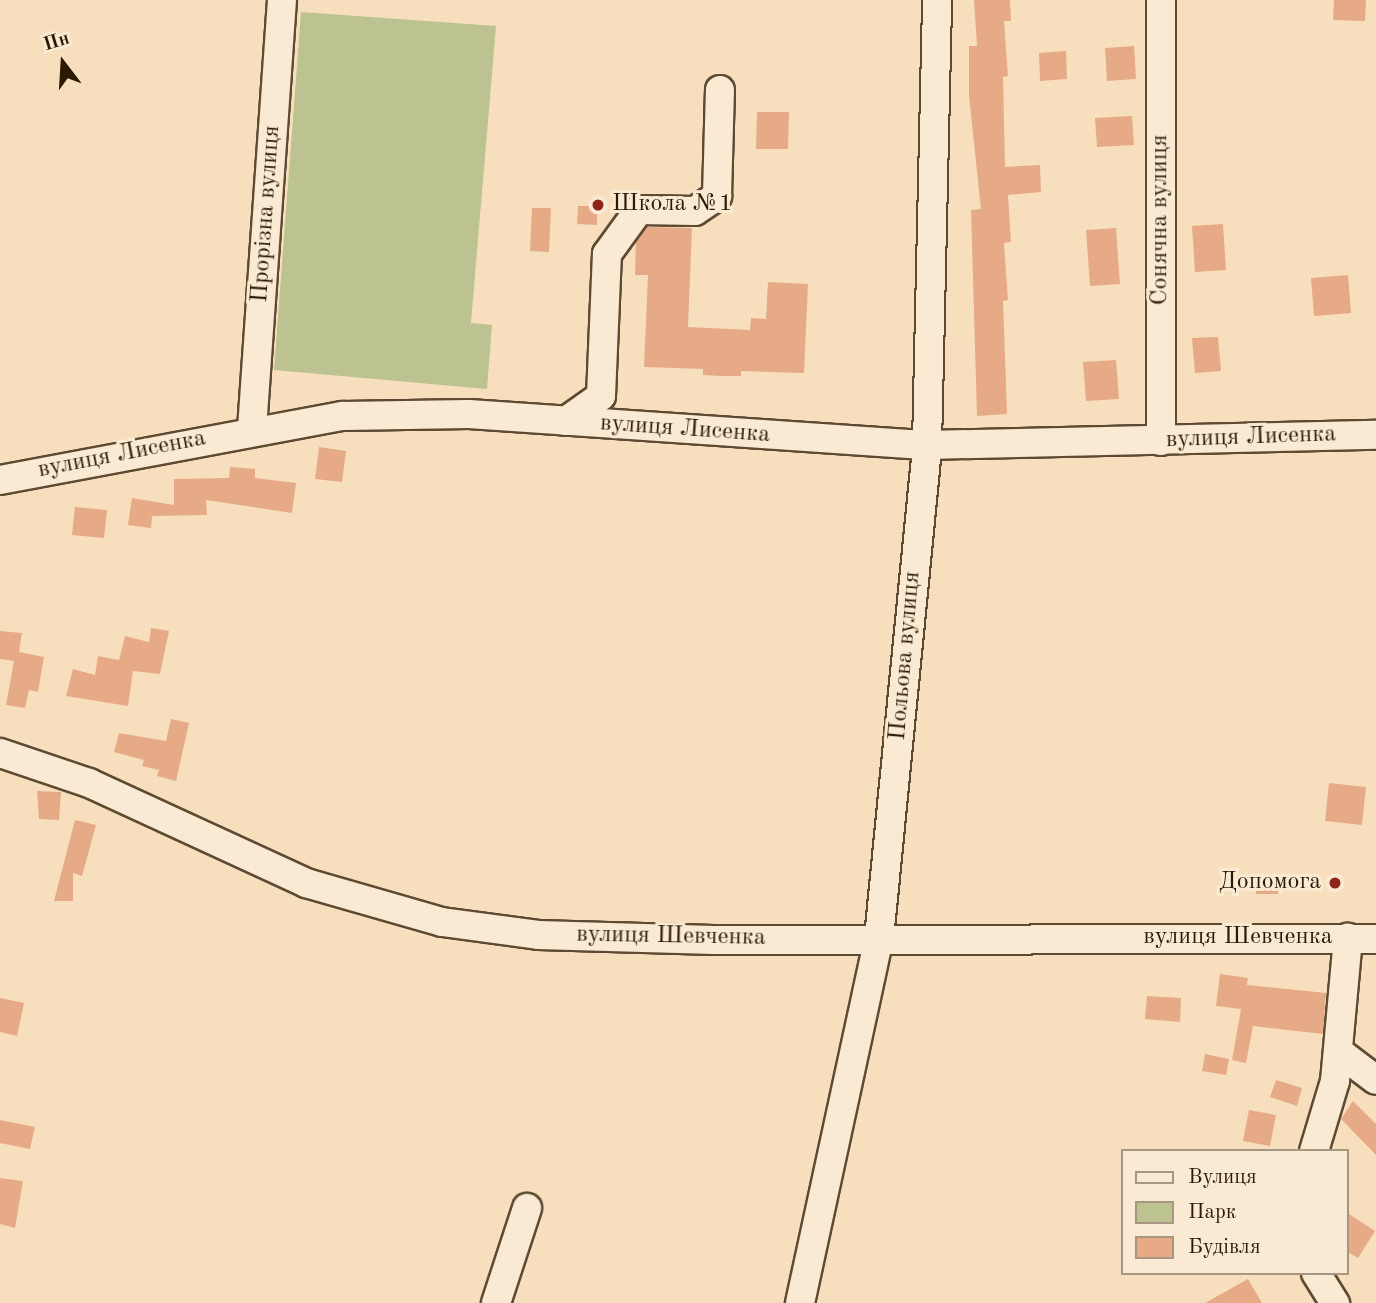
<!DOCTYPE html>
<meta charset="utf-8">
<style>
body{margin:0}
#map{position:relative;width:1376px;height:1303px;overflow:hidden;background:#f7dfbd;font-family:"Old Standard TT",serif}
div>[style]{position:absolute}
.green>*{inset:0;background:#bdc291}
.building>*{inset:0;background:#e6ab86}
.roads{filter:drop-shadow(2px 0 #5e4a32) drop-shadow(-2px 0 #5e4a32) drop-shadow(0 2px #5e4a32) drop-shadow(0 -2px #5e4a32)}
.minor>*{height:28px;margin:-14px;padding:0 14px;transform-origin:14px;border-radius:14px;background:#faead4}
.dots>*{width:19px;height:19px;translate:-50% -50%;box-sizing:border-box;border:4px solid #faead4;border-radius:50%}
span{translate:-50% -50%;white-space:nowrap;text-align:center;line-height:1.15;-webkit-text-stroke:6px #faead4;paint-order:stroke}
.poi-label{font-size:24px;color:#2b1904}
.left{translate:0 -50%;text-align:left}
.right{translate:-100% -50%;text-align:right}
.street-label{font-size:24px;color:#2b1904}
.legend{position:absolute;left:1121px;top:1149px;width:228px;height:126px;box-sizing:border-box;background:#faead4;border:2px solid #a79681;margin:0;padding:9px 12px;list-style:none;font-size:21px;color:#2b1904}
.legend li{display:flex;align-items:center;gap:14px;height:35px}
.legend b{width:35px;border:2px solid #a79681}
.north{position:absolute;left:28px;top:28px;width:70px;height:70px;-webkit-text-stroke:5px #faead4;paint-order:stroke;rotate:343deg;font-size:19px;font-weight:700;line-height:28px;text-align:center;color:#2b1904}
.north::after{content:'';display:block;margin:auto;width:24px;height:32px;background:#2b1904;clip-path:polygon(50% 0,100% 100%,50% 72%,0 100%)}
</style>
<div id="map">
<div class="green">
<i style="clip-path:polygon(301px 12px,496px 26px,471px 323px,492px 325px,487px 389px,274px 370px)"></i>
</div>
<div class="building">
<i style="clip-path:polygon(974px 0,1010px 0,1011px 21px,1004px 21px,1008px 76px,1003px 77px,1005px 167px,1040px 165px,1041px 192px,1008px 195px,1011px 242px,1004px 243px,1008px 300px,1003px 301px,1007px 414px,977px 416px,971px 210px,981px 209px,969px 96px,969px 46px,977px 46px)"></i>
<i style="clip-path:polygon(1334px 0,1366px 0,1365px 21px,1333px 20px)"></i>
<i style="clip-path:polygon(1134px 46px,1136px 79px,1107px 81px,1105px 48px)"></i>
<i style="clip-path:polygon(1066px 51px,1067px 79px,1040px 81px,1039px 53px)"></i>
<i style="clip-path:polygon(757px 112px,789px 112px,788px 149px,756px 149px)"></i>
<i style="clip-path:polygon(1132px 116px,1134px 145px,1097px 147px,1095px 118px)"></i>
<i style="clip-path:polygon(578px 206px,597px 206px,597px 225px,577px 224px)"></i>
<i style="clip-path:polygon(532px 208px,551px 208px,549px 252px,530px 251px)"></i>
<i style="clip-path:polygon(1223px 224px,1226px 270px,1195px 272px,1192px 226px)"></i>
<i style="clip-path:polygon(647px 227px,692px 228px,688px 327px,750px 330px,751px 318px,766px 319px,768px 282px,808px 284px,804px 373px,741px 371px,741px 376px,722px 376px,703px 375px,703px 369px,644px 367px,648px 275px,635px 275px,636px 242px)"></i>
<i style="clip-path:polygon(1116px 228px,1120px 284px,1090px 286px,1086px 230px)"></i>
<i style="clip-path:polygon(1348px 275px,1351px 313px,1314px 316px,1311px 278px)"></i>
<i style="clip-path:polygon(1218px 337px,1221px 371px,1195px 373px,1192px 338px)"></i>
<i style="clip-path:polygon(1116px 360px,1119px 399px,1086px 401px,1083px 362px)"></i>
<i style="clip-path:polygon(319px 447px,346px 451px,342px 482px,315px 479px)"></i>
<i style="clip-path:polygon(230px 467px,255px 469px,255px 478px,296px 483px,292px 513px,206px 500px,207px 515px,152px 516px,151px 528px,128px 525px,132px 498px,174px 505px,174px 479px,229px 478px)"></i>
<i style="clip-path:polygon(75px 507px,107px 510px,104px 538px,72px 535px)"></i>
<i style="clip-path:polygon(151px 628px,169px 631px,160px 674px,133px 671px,128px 706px,66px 696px,73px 669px,95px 675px,98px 656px,119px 660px,125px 636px,149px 642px)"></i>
<i style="clip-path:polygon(0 631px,22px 633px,19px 652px,44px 657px,38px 692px,29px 690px,25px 708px,6px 705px,14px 661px,0 659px)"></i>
<i style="clip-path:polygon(171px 719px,189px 723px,176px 781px,157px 776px,159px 770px,142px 766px,144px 760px,114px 752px,119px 733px,166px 741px)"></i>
<i style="clip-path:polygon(1329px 783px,1366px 787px,1362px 825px,1325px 821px)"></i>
<i style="clip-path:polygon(37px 791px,61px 792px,59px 820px,39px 819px)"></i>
<i style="clip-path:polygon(75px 820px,96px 825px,82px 876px,73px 873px,73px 901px,54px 901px)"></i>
<i style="clip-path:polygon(1256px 876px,1278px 876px,1278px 894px,1256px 894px)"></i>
<i style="clip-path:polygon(1220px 974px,1248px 978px,1247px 985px,1326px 993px,1323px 1034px,1253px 1026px,1246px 1063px,1232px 1060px,1241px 1009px,1216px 1006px)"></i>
<i style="clip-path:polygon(1147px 996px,1181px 998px,1180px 1022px,1145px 1019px)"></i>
<i style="clip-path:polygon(0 998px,24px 1003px,17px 1036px,0 1032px)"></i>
<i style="clip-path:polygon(1205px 1054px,1229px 1059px,1226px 1075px,1202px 1071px)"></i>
<i style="clip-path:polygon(1276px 1080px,1302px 1088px,1297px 1106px,1270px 1097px)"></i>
<i style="clip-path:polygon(1353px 1101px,1376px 1124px,1376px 1155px,1341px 1119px)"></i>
<i style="clip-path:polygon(1249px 1110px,1276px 1115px,1270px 1146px,1243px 1141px)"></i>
<i style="clip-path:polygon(0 1120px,35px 1127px,30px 1149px,0 1143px)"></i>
<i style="clip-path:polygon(0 1178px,23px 1181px,15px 1228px,0 1224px)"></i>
<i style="clip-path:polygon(1346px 1212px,1375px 1231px,1358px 1258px,1346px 1251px)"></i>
<i style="clip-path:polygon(1248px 1279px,1262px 1303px,1205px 1303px)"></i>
</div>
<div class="roads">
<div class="minor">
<i style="left:566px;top:421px;width:43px;rotate:-35.5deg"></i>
<i style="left:601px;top:396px;width:142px;rotate:-87.6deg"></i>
<i style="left:607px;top:254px;width:54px;rotate:-54deg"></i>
<i style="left:639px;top:210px;width:56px;rotate:1deg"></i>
<i style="left:695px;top:211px;width:27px;rotate:-34deg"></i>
<i style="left:717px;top:196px;width:106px;rotate:-88.4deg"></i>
<i style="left:252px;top:429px;width:430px;rotate:-86deg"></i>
<i style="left:1161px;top:441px;width:441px;rotate:-90deg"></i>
<i style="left:0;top:480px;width:349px;rotate:-10.6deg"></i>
<i style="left:343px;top:416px;width:126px;rotate:-0.9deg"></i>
<i style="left:469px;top:414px;width:459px;rotate:3.9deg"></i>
<i style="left:927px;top:445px;width:449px;rotate:-1.3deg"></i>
<i style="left:0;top:753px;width:94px;rotate:18.6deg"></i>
<i style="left:89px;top:783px;width:239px;rotate:24.7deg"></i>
<i style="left:306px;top:883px;width:141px;rotate:16deg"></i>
<i style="left:442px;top:922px;width:97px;rotate:7.7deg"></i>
<i style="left:538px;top:935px;width:176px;rotate:1.6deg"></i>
<i style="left:714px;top:940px;width:662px;rotate:-0.09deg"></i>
<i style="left:1339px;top:1052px;width:46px;rotate:37.1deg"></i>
<i style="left:1314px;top:1151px;width:73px;rotate:-73.3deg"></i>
<i style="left:1335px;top:1081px;width:144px;rotate:-84.8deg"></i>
<i style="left:1316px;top:1273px;width:36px;rotate:58deg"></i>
<i style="left:496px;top:1303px;width:100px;rotate:-71.9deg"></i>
<i style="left:800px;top:1303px;width:373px;rotate:-77.8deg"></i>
<i style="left:879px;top:938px;width:495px;rotate:-84.4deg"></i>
<i style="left:927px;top:445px;width:445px;rotate:-88.7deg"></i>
</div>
</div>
<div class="dots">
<i style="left:598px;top:205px;background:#8f2418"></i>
<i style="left:1335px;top:883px;background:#8f2418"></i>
</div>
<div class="poi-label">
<span class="left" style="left:612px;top:205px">Школа №1</span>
<span class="right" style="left:1321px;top:883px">Допомога</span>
</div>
<div class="street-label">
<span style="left:267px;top:214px;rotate:-86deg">Прорізна вулиця</span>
<span style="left:1161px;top:220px;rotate:-90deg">Сонячна вулиця</span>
<span style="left:685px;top:430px;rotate:4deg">вулиця Лисенка</span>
<span style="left:1251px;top:438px;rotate:-2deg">вулиця Лисенка</span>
<span style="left:122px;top:455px;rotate:-11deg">вулиця Лисенка</span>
<span style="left:906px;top:656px;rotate:-85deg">Польова вулиця</span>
<span style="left:671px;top:937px;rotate:1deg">вулиця Шевченка</span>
<span style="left:1238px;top:938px">вулиця Шевченка</span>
</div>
<ul class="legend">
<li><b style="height:9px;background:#faead4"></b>Вулиця</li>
<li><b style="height:19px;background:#bdc291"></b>Парк</li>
<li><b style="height:19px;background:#e6ab86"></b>Будівля</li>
</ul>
<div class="north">Пн</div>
</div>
